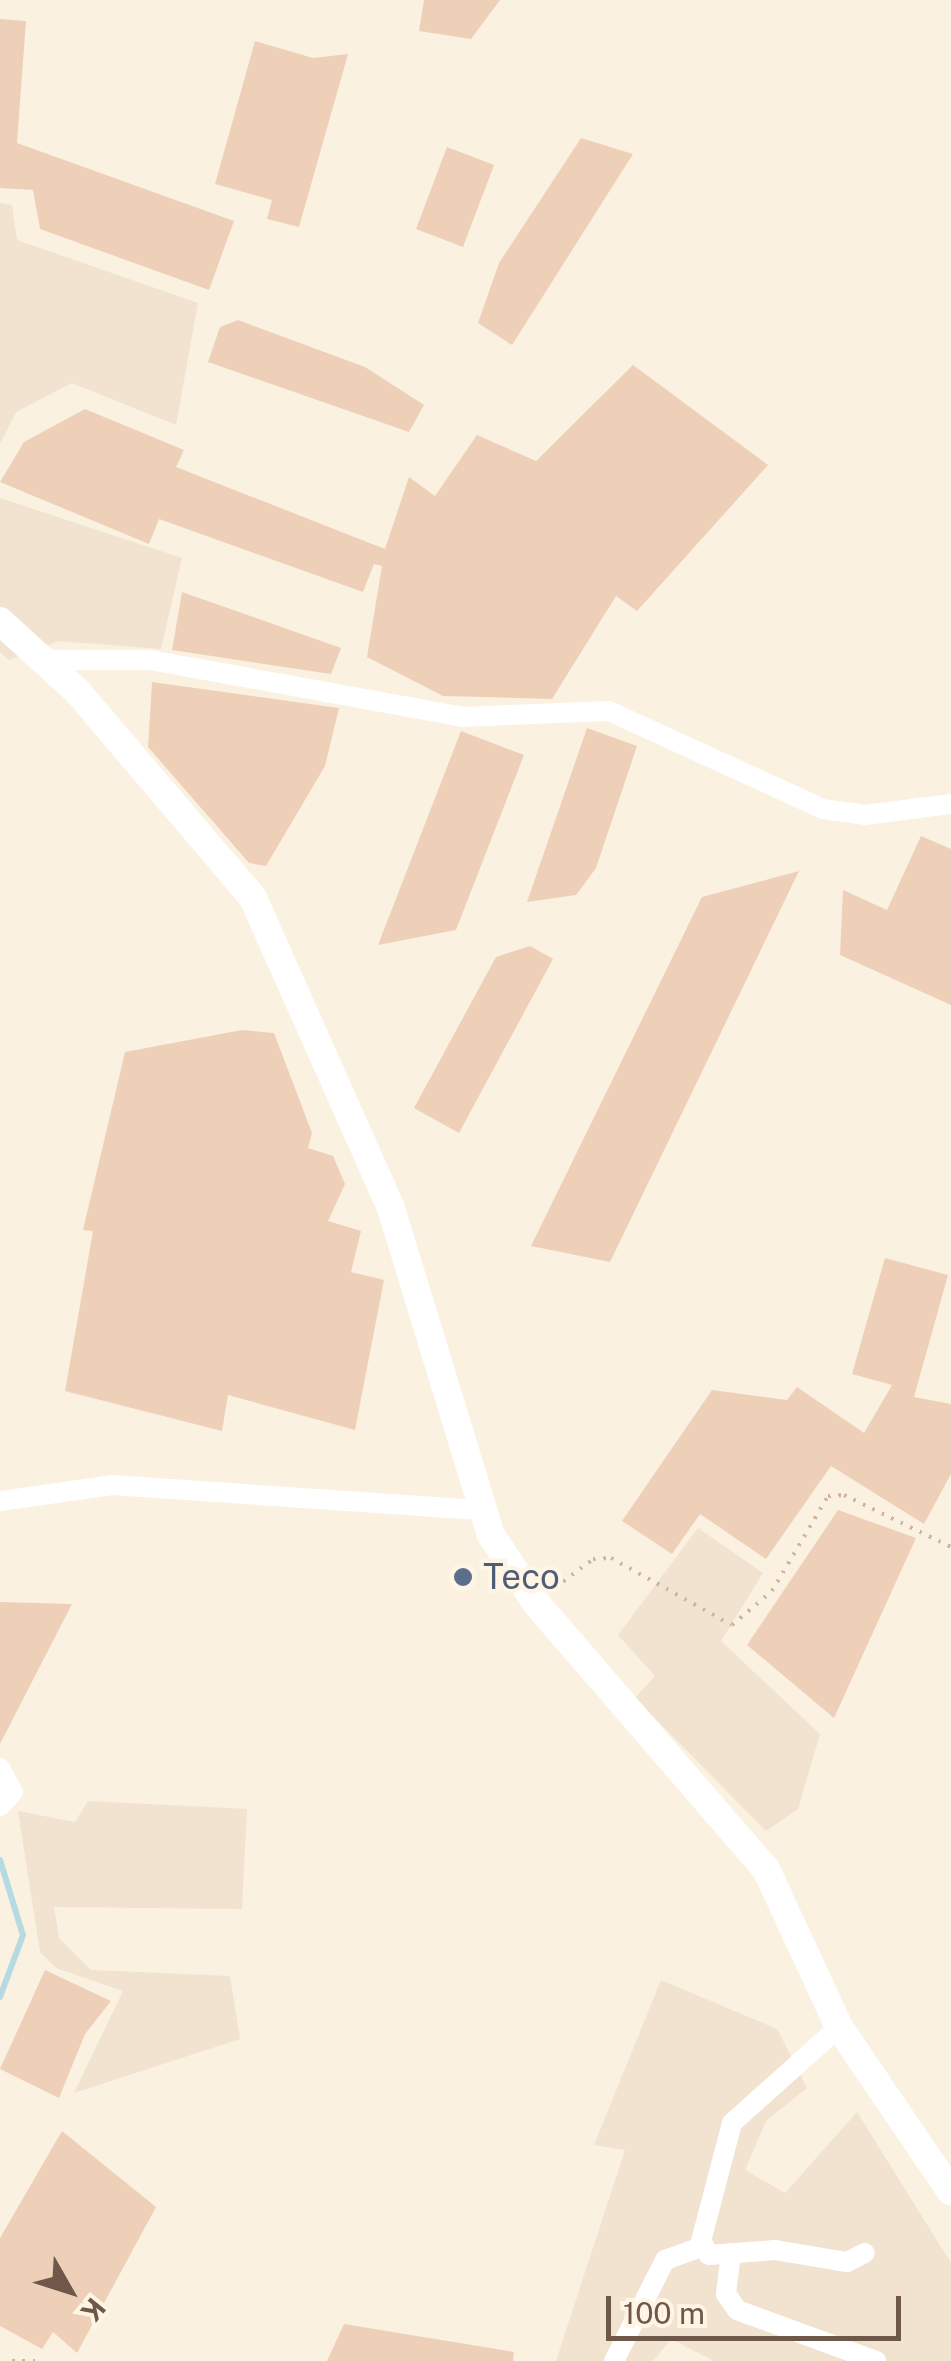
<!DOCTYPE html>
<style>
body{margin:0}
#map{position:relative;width:951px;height:2361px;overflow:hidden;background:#faf1e0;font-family:"Public Sans",sans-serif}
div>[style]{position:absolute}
.residential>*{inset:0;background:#f1e3cf}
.stream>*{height:6px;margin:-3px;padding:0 3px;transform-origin:3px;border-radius:3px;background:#b6dae2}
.building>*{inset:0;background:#eed0b9}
.path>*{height:4px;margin-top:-2px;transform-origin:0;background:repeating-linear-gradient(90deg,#d2b39d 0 2.5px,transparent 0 10.5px)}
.minor>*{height:20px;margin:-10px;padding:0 10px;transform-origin:10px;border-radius:10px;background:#fff}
.tertiary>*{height:28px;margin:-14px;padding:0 14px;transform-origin:14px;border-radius:14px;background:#fff}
.dots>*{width:28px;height:28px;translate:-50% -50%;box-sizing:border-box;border:5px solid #fef5e5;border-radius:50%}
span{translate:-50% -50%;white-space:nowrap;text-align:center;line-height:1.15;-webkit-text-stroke:9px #fef5e5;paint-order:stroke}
.service-label{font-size:35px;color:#4e5e75}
.left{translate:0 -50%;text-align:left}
.north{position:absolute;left:20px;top:2241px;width:100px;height:100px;-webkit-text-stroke:8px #fef5e5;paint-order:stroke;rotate:129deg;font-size:28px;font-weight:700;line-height:40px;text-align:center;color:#6f5849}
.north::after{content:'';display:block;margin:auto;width:35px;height:45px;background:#6f5849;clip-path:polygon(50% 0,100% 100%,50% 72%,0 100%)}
.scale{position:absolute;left:606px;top:2296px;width:295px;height:45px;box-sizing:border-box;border:5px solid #6f5849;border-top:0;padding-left:12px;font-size:30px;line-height:35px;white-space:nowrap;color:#6f5849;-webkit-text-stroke:8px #fef5e5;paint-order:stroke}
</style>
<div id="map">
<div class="residential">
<i style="clip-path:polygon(0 203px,12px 205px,17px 240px,198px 303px,176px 425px,72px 383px,16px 412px,0 444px)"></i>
<i style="clip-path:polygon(0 498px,182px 558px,161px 649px,58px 641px,9px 660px,0 652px)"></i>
<i style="clip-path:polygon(698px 1528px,763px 1573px,721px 1641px,820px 1734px,798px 1809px,766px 1831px,635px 1698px,655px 1676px,618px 1635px)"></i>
<i style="clip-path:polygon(88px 1801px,247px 1809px,242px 1909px,54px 1907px,59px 1938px,91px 1970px,230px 1976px,240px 2039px,74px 2093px,123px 1991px,56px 1968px,40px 1952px,18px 1811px,75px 1822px)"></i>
<i style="clip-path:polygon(661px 1980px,777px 2029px,807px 2088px,766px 2121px,745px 2170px,785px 2193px,857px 2112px,951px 2263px,951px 2361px,714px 2361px,671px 2339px,653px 2361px,556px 2361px,625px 2150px,594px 2145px)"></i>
</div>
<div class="stream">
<i style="left:0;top:1860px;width:78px;rotate:73deg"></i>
<i style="left:23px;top:1935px;width:66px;rotate:110.4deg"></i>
</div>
<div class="building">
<i style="clip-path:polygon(424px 0,500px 0,471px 39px,419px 31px)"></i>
<i style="clip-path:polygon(0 19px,26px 21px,17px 143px,234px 221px,209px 290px,40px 229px,33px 190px,0 188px)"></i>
<i style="clip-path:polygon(255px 41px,313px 58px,348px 54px,299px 227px,267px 219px,272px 200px,215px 184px)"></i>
<i style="clip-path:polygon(581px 138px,633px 154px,512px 345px,478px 323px,499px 263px)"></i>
<i style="clip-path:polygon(447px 147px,494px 165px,463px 247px,416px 229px)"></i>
<i style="clip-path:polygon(238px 320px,365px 367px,424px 405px,409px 432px,208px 362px,220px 327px)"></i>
<i style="clip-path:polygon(633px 365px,768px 465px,637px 611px,616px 596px,552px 699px,443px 696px,367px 657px,382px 566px,374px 564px,363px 592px,159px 519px,149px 544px,0 482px,24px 442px,85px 409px,184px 450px,176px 467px,385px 549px,409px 477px,435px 496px,477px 435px,536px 461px)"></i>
<i style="clip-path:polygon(182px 592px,341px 648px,331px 674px,172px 650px)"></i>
<i style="clip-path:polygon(152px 682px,339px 708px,325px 766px,266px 866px,249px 863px,148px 747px)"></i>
<i style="clip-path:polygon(587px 728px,637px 746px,596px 868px,576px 895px,527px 902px)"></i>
<i style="clip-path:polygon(461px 731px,524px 755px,456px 930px,378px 945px)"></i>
<i style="clip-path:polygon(921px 836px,951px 849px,951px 1005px,840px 955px,843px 890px,887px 910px)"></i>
<i style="clip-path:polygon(799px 871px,610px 1262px,531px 1246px,702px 897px)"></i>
<i style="clip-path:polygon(530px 946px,553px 959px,459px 1133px,414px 1108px,496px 957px)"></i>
<i style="clip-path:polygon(242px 1030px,274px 1033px,312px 1133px,308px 1148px,333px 1156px,345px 1184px,328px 1221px,361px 1231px,351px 1272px,384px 1280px,355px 1430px,228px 1395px,222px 1431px,65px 1391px,93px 1231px,83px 1230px,125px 1052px)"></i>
<i style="clip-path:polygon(885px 1258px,948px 1275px,914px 1397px,951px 1404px,951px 1474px,924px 1524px,831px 1466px,766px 1559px,700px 1514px,672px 1554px,622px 1521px,712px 1390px,787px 1400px,797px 1387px,864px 1433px,892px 1385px,852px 1374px)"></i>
<i style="clip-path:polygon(838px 1510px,916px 1538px,834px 1718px,747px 1645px)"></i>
<i style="clip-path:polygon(0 1602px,72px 1604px,0 1744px)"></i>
<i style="clip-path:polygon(45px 1970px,111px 2001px,85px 2034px,59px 2098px,0 2069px)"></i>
<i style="clip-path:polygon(62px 2131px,156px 2207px,77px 2353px,53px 2332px,42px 2349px,0 2326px,0 2238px)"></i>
<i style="clip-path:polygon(344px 2324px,514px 2352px,513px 2361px,327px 2361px)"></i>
</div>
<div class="path">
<i style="left:555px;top:1588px;width:48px;rotate:-37.3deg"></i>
<i style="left:593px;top:1559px;width:18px;rotate:-3deg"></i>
<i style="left:611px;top:1558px;width:138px;rotate:29deg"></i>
<i style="left:732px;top:1625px;width:52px;rotate:-40.4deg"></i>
<i style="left:772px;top:1591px;width:110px;rotate:-59.5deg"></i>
<i style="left:828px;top:1496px;width:16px;rotate:-4deg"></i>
<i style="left:844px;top:1495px;width:119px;rotate:25.9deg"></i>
<i style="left:12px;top:2361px;width:25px"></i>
</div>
<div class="minor">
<i style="left:43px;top:660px;width:107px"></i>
<i style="left:150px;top:660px;width:318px;rotate:10.3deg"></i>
<i style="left:463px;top:717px;width:146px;rotate:-2.4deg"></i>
<i style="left:609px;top:711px;width:235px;rotate:24.6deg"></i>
<i style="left:823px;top:809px;width:42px;rotate:8.1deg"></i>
<i style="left:865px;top:815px;width:87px;rotate:-7.3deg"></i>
<i style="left:0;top:1501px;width:113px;rotate:-8.1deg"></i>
<i style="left:112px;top:1485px;width:372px;rotate:3.9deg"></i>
<i style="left:0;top:1768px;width:27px;rotate:62deg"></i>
<i style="left:13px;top:1792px;width:19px;rotate:133deg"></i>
<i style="left:839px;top:2027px;width:144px;rotate:138.1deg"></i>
<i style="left:732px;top:2123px;width:122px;rotate:104.7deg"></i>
<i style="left:701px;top:2241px;width:16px;rotate:60deg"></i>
<i style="left:709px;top:2255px;width:66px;rotate:-4.3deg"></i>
<i style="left:775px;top:2250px;width:73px;rotate:9.5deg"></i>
<i style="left:847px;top:2262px;width:20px;rotate:-27deg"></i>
<i style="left:731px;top:2253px;width:41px;rotate:97deg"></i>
<i style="left:726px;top:2294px;width:19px;rotate:55deg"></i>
<i style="left:737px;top:2310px;width:148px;rotate:20.1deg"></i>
<i style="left:614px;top:2361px;width:113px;rotate:-63.2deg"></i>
<i style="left:665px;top:2260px;width:41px;rotate:-19.7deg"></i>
</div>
<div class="tertiary">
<i style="left:0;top:621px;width:104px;rotate:42.3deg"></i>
<i style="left:77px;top:691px;width:272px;rotate:49.6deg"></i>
<i style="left:253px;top:898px;width:336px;rotate:66deg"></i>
<i style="left:390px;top:1205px;width:345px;rotate:73deg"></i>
<i style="left:491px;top:1535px;width:82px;rotate:56.5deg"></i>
<i style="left:536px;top:1603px;width:352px;rotate:49.2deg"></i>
<i style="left:766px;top:1869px;width:174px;rotate:65.2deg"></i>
<i style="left:839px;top:2027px;width:199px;rotate:55.8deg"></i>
</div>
<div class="dots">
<i style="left:463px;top:1577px;background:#5c6f8a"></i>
</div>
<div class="service-label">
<span class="left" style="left:483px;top:1577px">Teco</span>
</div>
<div class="north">K</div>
<div class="scale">100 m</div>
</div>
